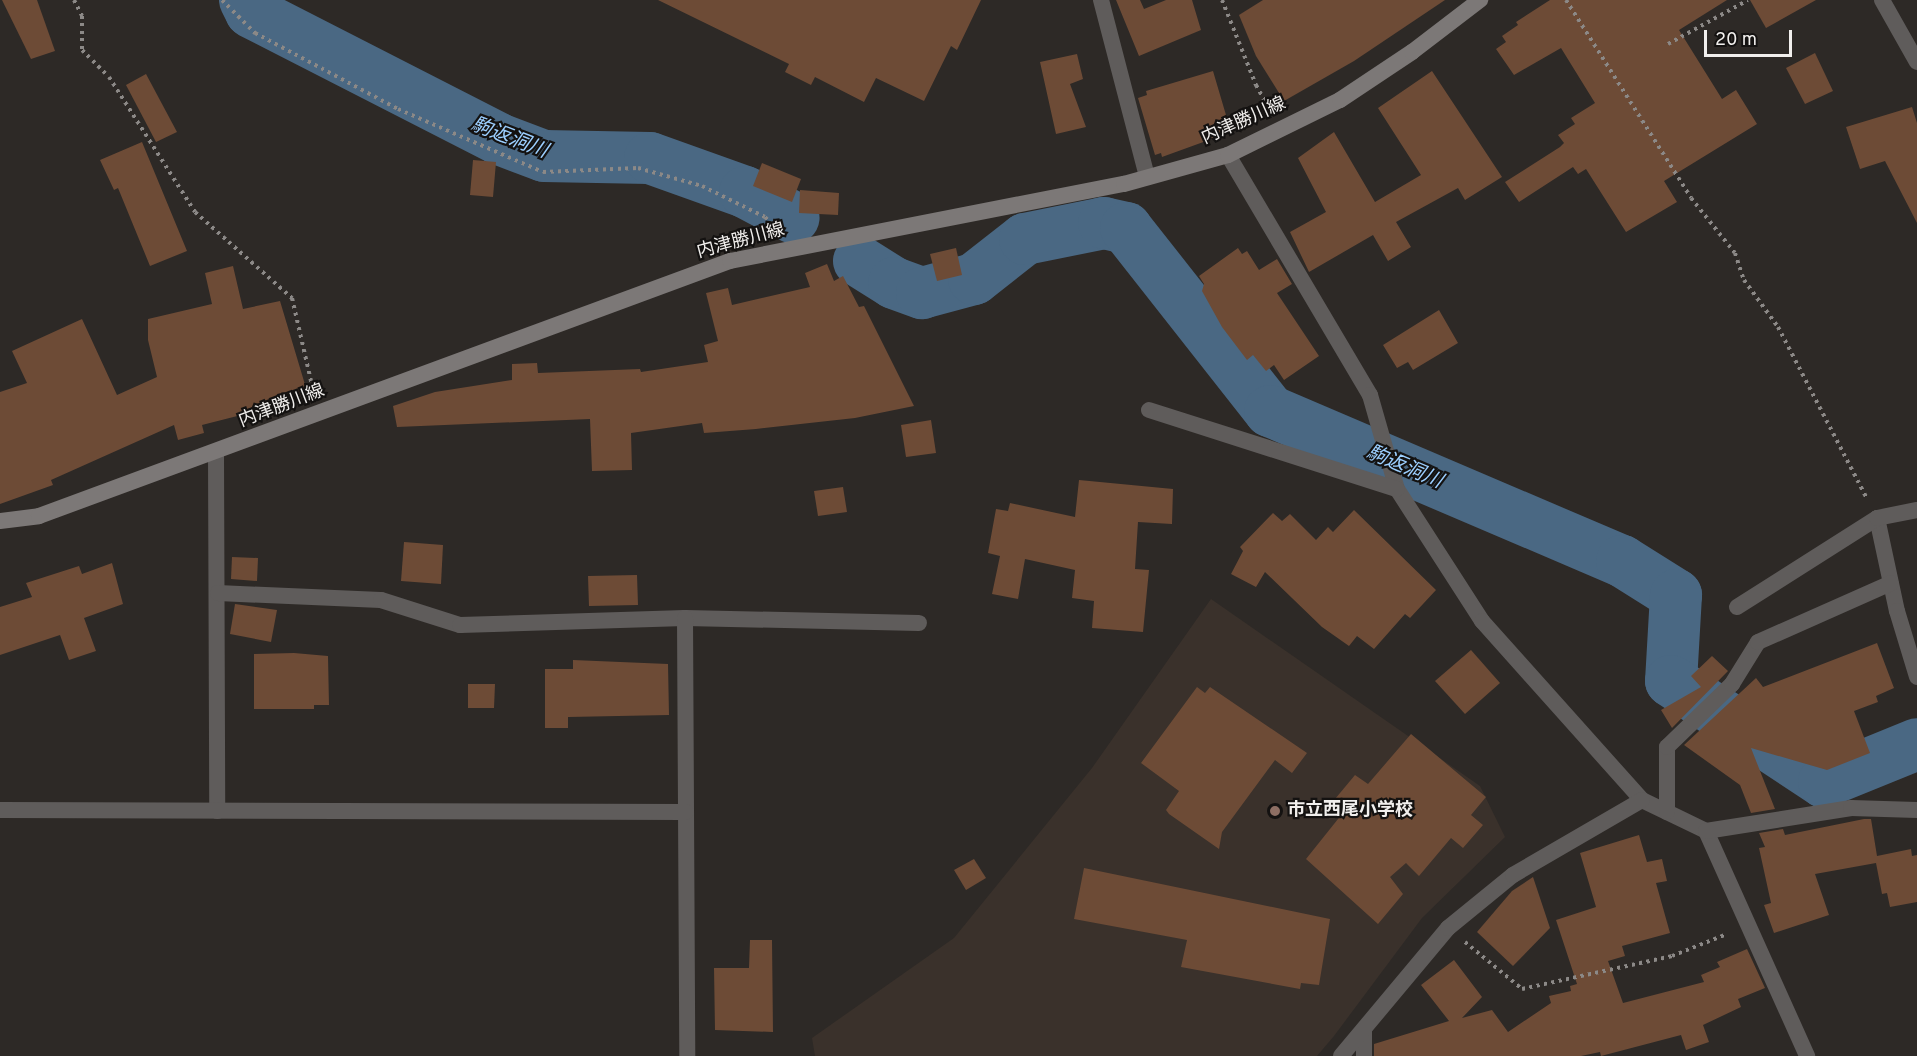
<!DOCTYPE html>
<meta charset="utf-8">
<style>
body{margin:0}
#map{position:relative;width:1917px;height:1056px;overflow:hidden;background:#2d2926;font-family:Overpass,"Noto Sans JP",sans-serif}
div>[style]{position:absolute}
.built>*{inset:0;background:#3a312b}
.river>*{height:52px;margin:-26px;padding:0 26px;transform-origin:26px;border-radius:26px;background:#4a6883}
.building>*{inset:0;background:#6d4b36}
.path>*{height:4px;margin-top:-2px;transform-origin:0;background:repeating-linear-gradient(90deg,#8c8987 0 3px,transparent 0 7.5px)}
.minor>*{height:16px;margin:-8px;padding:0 8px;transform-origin:8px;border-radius:8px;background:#5f5c5b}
.secondary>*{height:16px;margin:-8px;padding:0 8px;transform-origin:8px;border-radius:8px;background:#7c7877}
.dots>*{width:16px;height:16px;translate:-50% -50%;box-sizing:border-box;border:3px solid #141211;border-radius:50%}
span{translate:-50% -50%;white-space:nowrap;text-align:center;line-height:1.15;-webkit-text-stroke:4.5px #141211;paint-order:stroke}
.street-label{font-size:18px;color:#f1efed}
.poi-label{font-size:18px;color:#f1efed;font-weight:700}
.left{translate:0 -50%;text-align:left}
.water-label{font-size:20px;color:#9ccfff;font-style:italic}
.scale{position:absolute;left:1704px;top:30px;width:88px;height:27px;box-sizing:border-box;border:3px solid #f1efed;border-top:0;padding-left:8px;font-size:18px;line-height:21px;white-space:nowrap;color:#f1efed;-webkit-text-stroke:4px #141211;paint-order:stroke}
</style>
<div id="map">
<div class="built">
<i style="clip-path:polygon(1211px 599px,1480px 786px,1505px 837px,1422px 918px,1334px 1036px,1317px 1056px,815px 1056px,812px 1038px,954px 938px,1092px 768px)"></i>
</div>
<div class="river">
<i style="left:245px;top:0;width:13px;rotate:63deg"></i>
<i style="left:251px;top:12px;width:279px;rotate:27.1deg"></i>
<i style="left:499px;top:139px;width:48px;rotate:20.7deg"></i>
<i style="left:544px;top:156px;width:106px;rotate:1.1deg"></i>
<i style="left:650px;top:158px;width:101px;rotate:19.7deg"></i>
<i style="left:745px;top:192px;width:55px;rotate:28deg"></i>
<i style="left:859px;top:261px;width:41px;rotate:32.2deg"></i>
<i style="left:894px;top:283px;width:30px;rotate:20deg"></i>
<i style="left:922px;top:293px;width:54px;rotate:-15.1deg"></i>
<i style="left:974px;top:279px;width:65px;rotate:-38.1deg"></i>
<i style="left:1025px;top:239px;width:81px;rotate:-11.4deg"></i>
<i style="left:1104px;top:223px;width:23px;rotate:13deg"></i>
<i style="left:1126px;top:228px;width:233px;rotate:51.8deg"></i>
<i style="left:1270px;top:411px;width:383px;rotate:23.1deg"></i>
<i style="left:1622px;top:561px;width:64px;rotate:32.2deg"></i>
<i style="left:1676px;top:595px;width:86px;rotate:93.3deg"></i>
<i style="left:1671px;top:681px;width:183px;rotate:33.4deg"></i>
<i style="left:1824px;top:782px;width:100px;rotate:-22.2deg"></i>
</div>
<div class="building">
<i style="clip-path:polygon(2px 0,37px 0,55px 51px,31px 59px)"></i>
<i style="clip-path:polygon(658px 0,981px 0,957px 50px,951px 46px,924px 101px,876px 78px,864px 102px,815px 77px,811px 85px,785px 72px,789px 64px)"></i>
<i style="clip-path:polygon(1116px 0,1140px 0,1144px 9px,1166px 0,1192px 0,1201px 30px,1139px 56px)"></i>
<i style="clip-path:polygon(1263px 0,1445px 0,1354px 61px,1284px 101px,1256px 56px,1239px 15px)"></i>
<i style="clip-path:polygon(1550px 0,1727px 0,1679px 30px,1722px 99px,1736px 90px,1757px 124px,1664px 181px,1677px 202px,1626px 232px,1586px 169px,1578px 174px,1573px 167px,1519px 202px,1505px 182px,1560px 147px,1564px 143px,1558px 135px,1575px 124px,1571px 118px,1595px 103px,1561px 48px,1514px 75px,1496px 49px,1506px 42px,1502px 36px,1518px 25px,1516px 22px)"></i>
<i style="clip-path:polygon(1750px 0,1816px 0,1766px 28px)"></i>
<i style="clip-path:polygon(1815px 53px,1833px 91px,1805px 104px,1786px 68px)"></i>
<i style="clip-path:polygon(1077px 54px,1083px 79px,1070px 84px,1086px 127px,1056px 134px,1040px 62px)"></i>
<i style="clip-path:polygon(1213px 71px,1231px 132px,1162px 157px,1161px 153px,1155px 155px,1138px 98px,1147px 95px,1146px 91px)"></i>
<i style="clip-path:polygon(1432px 71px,1502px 177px,1465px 200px,1458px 188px,1396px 222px,1411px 247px,1388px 261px,1373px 235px,1309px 272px,1290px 232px,1326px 212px,1298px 158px,1334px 132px,1375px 202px,1421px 175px,1378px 108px)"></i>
<i style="clip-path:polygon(146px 74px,177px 132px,156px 142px,126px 85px)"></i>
<i style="clip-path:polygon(1912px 107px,1917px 123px,1917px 223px,1885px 161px,1860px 169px,1846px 127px)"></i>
<i style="clip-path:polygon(142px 142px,187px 251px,150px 266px,118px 188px,114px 190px,100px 160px)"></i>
<i style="clip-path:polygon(473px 160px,496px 162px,493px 197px,470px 195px)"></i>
<i style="clip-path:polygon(762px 163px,801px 179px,792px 202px,753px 186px)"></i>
<i style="clip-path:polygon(800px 190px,839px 193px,838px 215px,799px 213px)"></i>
<i style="clip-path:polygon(956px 248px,962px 275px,937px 281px,930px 254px)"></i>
<i style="clip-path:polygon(1238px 248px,1242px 254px,1247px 251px,1259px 270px,1277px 259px,1292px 284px,1277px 293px,1319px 356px,1284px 380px,1274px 365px,1266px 371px,1253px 355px,1247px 360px,1222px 327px,1202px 291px,1204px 284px,1199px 276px)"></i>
<i style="clip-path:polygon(827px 264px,834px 281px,843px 276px,859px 307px,864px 306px,914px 406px,855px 418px,756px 429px,704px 433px,702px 423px,631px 433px,632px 470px,592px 471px,590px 419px,397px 427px,393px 406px,435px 392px,512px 380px,512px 364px,537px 363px,538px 373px,640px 369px,641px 372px,708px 362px,704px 345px,718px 341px,706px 293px,728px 288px,732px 305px,810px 287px,805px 273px)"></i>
<i style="clip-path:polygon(233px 266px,243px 309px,280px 301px,309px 398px,202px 425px,204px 433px,178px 440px,174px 425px,51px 480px,53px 485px,0 504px,0 392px,27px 383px,12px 351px,82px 319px,117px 395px,157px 377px,148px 340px,148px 319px,212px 304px,205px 273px)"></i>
<i style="clip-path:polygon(1439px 310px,1458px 343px,1413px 370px,1408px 362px,1397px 368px,1383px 345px)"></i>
<i style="clip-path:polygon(931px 420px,936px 453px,906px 457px,901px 425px)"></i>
<i style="clip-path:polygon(1079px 480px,1173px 489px,1172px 524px,1138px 522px,1135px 569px,1149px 570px,1143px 632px,1092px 628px,1094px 601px,1072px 598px,1075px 570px,1025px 559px,1018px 599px,992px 594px,1000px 556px,988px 553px,996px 509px,1008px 511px,1010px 503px,1075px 517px)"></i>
<i style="clip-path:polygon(843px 487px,847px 512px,818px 516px,814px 491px)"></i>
<i style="clip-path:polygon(1354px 510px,1436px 590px,1410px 618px,1405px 614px,1374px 649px,1357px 636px,1349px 646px,1322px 627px,1265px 572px,1256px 587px,1231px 574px,1243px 551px,1240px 547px,1273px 513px,1282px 521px,1290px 514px,1316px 540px,1328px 527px,1333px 532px)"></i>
<i style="clip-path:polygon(404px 542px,443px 545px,441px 584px,401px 581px)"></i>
<i style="clip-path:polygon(232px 557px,258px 558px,257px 581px,231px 579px)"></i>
<i style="clip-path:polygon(112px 563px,123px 604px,84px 618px,96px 651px,69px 660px,60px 635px,0 655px,0 607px,32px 597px,26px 583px,79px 566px,82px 574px)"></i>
<i style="clip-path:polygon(637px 575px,638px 605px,589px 606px,588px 576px)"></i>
<i style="clip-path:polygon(235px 604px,277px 610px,271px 642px,230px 634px)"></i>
<i style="clip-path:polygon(1877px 643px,1894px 688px,1876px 696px,1878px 702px,1854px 711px,1870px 753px,1827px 770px,1751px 748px,1775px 809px,1751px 813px,1740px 785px,1684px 745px,1756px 678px,1763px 687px)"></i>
<i style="clip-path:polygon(1471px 650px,1500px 683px,1465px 714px,1435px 681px)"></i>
<i style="clip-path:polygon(294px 653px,328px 656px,329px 705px,314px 705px,314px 709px,254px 709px,254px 654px)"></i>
<i style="clip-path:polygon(1712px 656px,1728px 671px,1672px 728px,1661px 710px,1701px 687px,1691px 676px)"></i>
<i style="clip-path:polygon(573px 660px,668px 664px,669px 715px,568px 717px,568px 728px,545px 728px,545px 669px,573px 669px)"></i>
<i style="clip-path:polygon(468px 684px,495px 684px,494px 708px,468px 708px)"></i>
<i style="clip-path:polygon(1197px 687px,1205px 693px,1210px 687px,1307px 753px,1292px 773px,1275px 760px,1222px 832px,1219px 849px,1169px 814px,1166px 810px,1179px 791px,1141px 763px)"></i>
<i style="clip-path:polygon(1411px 734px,1486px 797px,1471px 815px,1483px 825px,1463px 848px,1451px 838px,1419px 876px,1406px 863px,1390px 877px,1403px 894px,1378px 924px,1306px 859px,1346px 809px,1335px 799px,1355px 775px,1368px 784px)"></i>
<i style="clip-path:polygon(1864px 819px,1871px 819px,1877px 856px,1911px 849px,1912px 856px,1917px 855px,1917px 902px,1890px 907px,1887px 893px,1882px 894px,1876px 863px,1815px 874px,1829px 915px,1774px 933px,1764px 905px,1771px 903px,1759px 848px,1765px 847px,1759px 833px,1783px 829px,1785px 835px)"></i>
<i style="clip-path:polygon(1639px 835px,1647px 862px,1662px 859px,1667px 881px,1656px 883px,1670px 933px,1622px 946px,1625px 956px,1608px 961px,1623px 1003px,1704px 982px,1701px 975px,1720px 967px,1717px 962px,1747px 949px,1765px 988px,1738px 999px,1741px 1007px,1703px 1025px,1709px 1042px,1686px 1050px,1681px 1035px,1601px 1056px,1600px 1052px,1581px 1056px,1374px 1056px,1374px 1044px,1449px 1021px,1421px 985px,1454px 960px,1482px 997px,1462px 1018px,1492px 1010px,1508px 1032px,1551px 1003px,1549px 996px,1571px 991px,1570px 986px,1577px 984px,1556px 920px,1596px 907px,1580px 853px)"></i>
<i style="clip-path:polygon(974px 859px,986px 878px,966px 890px,954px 870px)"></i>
<i style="clip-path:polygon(1084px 868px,1330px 919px,1319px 985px,1301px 983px,1300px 989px,1181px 967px,1187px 940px,1074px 919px)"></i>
<i style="clip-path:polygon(1533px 877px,1550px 928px,1513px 966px,1477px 932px,1512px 891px)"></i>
<i style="clip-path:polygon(750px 940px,772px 940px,773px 1032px,715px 1030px,714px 968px,749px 968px)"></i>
</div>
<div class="path">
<i style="left:74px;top:0;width:18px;rotate:63deg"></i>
<i style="left:82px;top:16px;width:34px;rotate:90deg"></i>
<i style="left:82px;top:50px;width:38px;rotate:45deg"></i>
<i style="left:109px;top:77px;width:160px;rotate:57.5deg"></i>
<i style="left:195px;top:212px;width:130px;rotate:41.6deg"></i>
<i style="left:292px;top:298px;width:94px;rotate:77.1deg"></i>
<i style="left:222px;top:0;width:47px;rotate:45deg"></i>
<i style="left:255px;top:33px;width:162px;rotate:28deg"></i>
<i style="left:398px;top:109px;width:158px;rotate:23.5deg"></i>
<i style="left:543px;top:172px;width:95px;rotate:-2.4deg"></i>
<i style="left:638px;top:168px;width:66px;rotate:15.7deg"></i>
<i style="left:702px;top:186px;width:70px;rotate:26.2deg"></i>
<i style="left:765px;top:217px;width:16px;rotate:47deg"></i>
<i style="left:1222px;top:0;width:92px;rotate:68.2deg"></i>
<i style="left:1256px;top:85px;width:29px;rotate:61deg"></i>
<i style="left:1566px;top:0;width:234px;rotate:57.7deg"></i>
<i style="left:1691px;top:198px;width:70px;rotate:51.3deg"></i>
<i style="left:1735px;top:253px;width:28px;rotate:72deg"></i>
<i style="left:1744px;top:280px;width:58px;rotate:54.1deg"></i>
<i style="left:1778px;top:327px;width:194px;rotate:62.6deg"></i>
<i style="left:1668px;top:44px;width:91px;rotate:-28.8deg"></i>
<i style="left:1465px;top:942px;width:74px;rotate:39.5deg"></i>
<i style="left:1522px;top:989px;width:154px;rotate:-12.4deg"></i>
<i style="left:1672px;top:956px;width:59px;rotate:-21.8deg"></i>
</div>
<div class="minor">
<i style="left:1101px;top:0;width:183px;rotate:75.4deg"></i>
<i style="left:1882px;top:0;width:71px;rotate:60.6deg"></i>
<i style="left:1228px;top:155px;width:279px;rotate:59.4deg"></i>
<i style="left:1370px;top:395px;width:98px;rotate:74deg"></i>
<i style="left:1397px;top:489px;width:157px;rotate:57.2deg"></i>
<i style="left:1482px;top:621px;width:240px;rotate:48.2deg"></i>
<i style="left:1642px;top:800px;width:71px;rotate:25.8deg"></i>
<i style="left:1706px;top:831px;width:247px;rotate:65.8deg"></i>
<i style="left:1149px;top:410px;width:260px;rotate:17.7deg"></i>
<i style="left:216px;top:453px;width:358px;rotate:89.8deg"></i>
<i style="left:1877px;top:518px;width:95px;rotate:77.9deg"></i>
<i style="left:1897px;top:611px;width:69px;rotate:73.1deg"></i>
<i style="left:218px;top:593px;width:163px;rotate:2.5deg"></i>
<i style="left:381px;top:600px;width:83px;rotate:17.6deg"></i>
<i style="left:460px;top:625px;width:225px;rotate:-1.8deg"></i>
<i style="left:685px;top:618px;width:234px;rotate:1.2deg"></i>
<i style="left:1737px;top:607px;width:166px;rotate:-32.4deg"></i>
<i style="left:1877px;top:518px;width:41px;rotate:-11.3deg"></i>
<i style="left:685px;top:618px;width:438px;rotate:89.7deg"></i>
<i style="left:0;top:810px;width:686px;rotate:0.17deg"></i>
<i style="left:1667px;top:812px;width:65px;rotate:-90deg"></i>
<i style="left:1667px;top:747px;width:91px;rotate:-44.1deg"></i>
<i style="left:1732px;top:684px;width:49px;rotate:-58.2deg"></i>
<i style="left:1758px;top:642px;width:145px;rotate:-23.9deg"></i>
<i style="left:1706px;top:831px;width:147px;rotate:-9deg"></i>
<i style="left:1851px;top:808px;width:66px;rotate:1.7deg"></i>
<i style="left:1364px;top:1031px;width:25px;rotate:90deg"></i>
<i style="left:1341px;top:1056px;width:167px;rotate:-50.1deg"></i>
<i style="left:1448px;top:928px;width:84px;rotate:-39.2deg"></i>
<i style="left:1513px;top:875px;width:149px;rotate:-30.2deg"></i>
</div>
<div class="secondary">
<i style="left:0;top:521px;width:39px;rotate:-7deg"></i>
<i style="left:39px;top:516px;width:737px;rotate:-20.26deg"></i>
<i style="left:730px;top:261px;width:401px;rotate:-11.1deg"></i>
<i style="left:1124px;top:184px;width:108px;rotate:-15.6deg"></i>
<i style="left:1228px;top:155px;width:125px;rotate:-26.2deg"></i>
<i style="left:1340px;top:100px;width:87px;rotate:-33.7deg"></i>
<i style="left:1412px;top:52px;width:86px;rotate:-37.4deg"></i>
</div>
<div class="dots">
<i style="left:1275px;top:811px;background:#8d6e63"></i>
</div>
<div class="street-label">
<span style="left:1244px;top:122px;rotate:-24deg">内津勝川線</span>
<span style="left:741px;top:242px;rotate:-15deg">内津勝川線</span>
<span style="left:282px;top:407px;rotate:-21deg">内津勝川線</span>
</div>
<div class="poi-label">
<span class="left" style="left:1287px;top:811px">市立西尾小学校</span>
</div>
<div class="water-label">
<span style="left:509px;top:139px;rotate:21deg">駒返洞川</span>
<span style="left:1404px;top:468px;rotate:23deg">駒返洞川</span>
</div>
<div class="scale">20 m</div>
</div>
